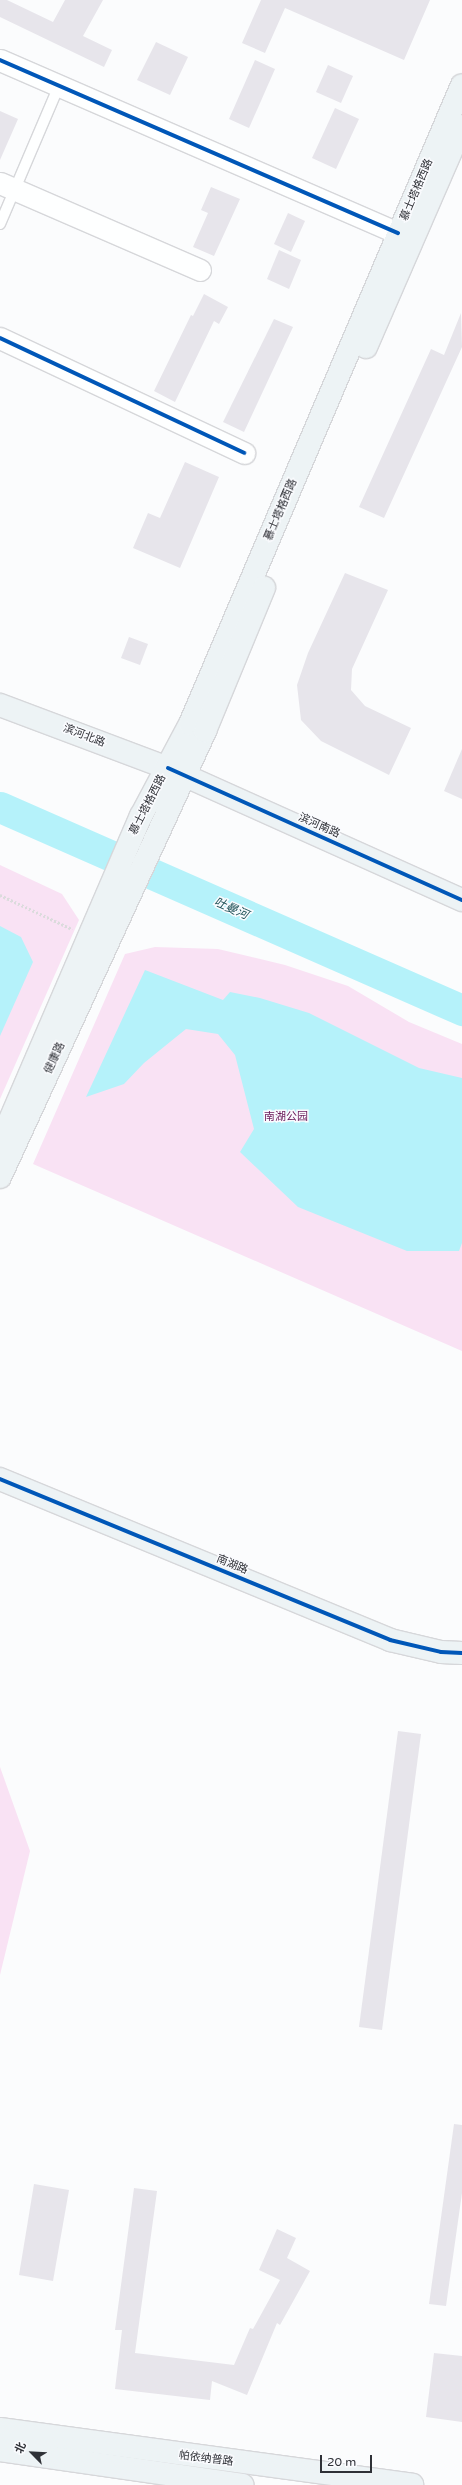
<!DOCTYPE html>
<meta charset="utf-8">
<style>
body{margin:0}
#map{position:relative;width:462px;height:2485px;overflow:hidden;background:#fbfcfd;font-family:"Varela Round","Noto Sans SC",sans-serif}
div>[style]{position:absolute}
.green>*{inset:0;background:#f9e2f4}
.water>*{inset:0;background:#b5f2fa}
.river>*{height:31px;margin:-15.5px;padding:0 15.5px;transform-origin:15.5px;border-radius:15.5px;background:#b5f2fa}
.building>*{inset:0;background:#e7e5eb}
.path>*{height:2.5px;margin-top:-1.25px;transform-origin:0;background:repeating-linear-gradient(90deg,#dbdbdc 0 2px,transparent 0 4px)}
.roads{filter:drop-shadow(1px 0 #d6d7da) drop-shadow(-1px 0 #d6d7da) drop-shadow(0 1px #d6d7da) drop-shadow(0 -1px #d6d7da)}
.lane>*{height:10px;margin:-5px;padding:0 5px;transform-origin:5px;border-radius:5px;background:#feffff}
.street>*{height:21px;margin:-10.5px;padding:0 10.5px;transform-origin:10.5px;border-radius:10.5px;background:#feffff}
.secondary>*{height:22px;margin:-11px;padding:0 11px;transform-origin:11px;border-radius:11px;background:#edf3f5}
.cycleway>*{height:4px;margin:-2px;padding:0 2px;transform-origin:2px;border-radius:2px;background:#0057b8}
span{translate:-50% -50%;white-space:nowrap;text-align:center;line-height:1.15;-webkit-text-stroke:3px #fafbfe;paint-order:stroke}
.street-label{font-size:11px;color:#2f3137}
.park-label{font-size:11px;color:#69195a}
.water-label{font-size:12px;color:#1e5157;font-style:italic}
.north{position:absolute;left:12px;top:2433px;width:40px;height:40px;-webkit-text-stroke:3px #fafbfe;paint-order:stroke;rotate:294deg;font-size:11px;font-weight:700;line-height:16px;text-align:center;color:#2f3137}
.north::after{content:'';display:block;margin:auto;width:14px;height:18px;background:#2f3137;clip-path:polygon(50% 0,100% 100%,50% 72%,0 100%)}
.scale{position:absolute;left:320px;top:2455px;width:52px;height:18px;box-sizing:border-box;border:2px solid #2f3137;border-top:0;padding-left:5px;font-size:12px;line-height:14px;white-space:nowrap;color:#2f3137;-webkit-text-stroke:3px #fafbfe;paint-order:stroke}
</style>
<div id="map">
<div class="green">
<i style="clip-path:polygon(0 865px,62px 894px,79px 920px,0 1099px)"></i>
<i style="clip-path:polygon(155px 947px,218px 949px,285px 965px,348px 986px,409px 1022px,462px 1044px,462px 1351px,33px 1164px,125px 954px)"></i>
<i style="clip-path:polygon(0 1767px,30px 1851px,0 1975px)"></i>
</div>
<div class="water">
<i style="clip-path:polygon(0 926px,21px 937px,33px 962px,0 1036px)"></i>
<i style="clip-path:polygon(145px 970px,223px 1000px,230px 992px,260px 998px,309px 1013px,419px 1068px,462px 1078px,462px 1243px,459px 1251px,407px 1251px,298px 1207px,240px 1152px,254px 1129px,235px 1055px,218px 1034px,186px 1029px,144px 1063px,124px 1084px,86px 1097px)"></i>
</div>
<div class="river">
<i style="left:0;top:807px;width:505px;rotate:23.72deg"></i>
</div>
<div class="building">
<i style="clip-path:polygon(0 0,7px 0,53px 22px,65px 0,103px 0,83px 36px,112px 50px,104px 67px,0 17px)"></i>
<i style="clip-path:polygon(261px 0,430px 0,404px 60px,285px 8px,265px 53px,242px 43px)"></i>
<i style="clip-path:polygon(156px 42px,188px 57px,170px 95px,137px 80px)"></i>
<i style="clip-path:polygon(255px 60px,275px 69px,249px 128px,229px 119px)"></i>
<i style="clip-path:polygon(328px 65px,353px 76px,341px 103px,316px 92px)"></i>
<i style="clip-path:polygon(335px 108px,359px 119px,336px 169px,312px 158px)"></i>
<i style="clip-path:polygon(0 111px,18px 119px,0 160px)"></i>
<i style="clip-path:polygon(211px 187px,240px 199px,214px 256px,193px 247px,208px 213px,201px 210px)"></i>
<i style="clip-path:polygon(288px 213px,305px 221px,291px 252px,274px 244px)"></i>
<i style="clip-path:polygon(279px 250px,301px 260px,289px 289px,267px 279px)"></i>
<i style="clip-path:polygon(204px 294px,228px 307px,219px 324px,214px 321px,175px 402px,154px 391px,191px 315px,193px 316px)"></i>
<i style="clip-path:polygon(461px 313px,462px 347px,384px 518px,359px 507px,431px 349px,444px 355px)"></i>
<i style="clip-path:polygon(274px 319px,293px 327px,244px 432px,223px 422px)"></i>
<i style="clip-path:polygon(185px 462px,219px 477px,180px 568px,133px 548px,148px 513px,160px 518px)"></i>
<i style="clip-path:polygon(345px 573px,388px 590px,352px 669px,351px 690px,365px 706px,411px 728px,389px 775px,321px 741px,301px 720px,297px 685px,308px 653px)"></i>
<i style="clip-path:polygon(129px 637px,148px 644px,140px 665px,121px 658px)"></i>
<i style="clip-path:polygon(462px 749px,462px 799px,444px 791px)"></i>
<i style="clip-path:polygon(398px 1731px,421px 1734px,382px 2030px,359px 2027px)"></i>
<i style="clip-path:polygon(454px 2124px,462px 2125px,462px 2193px,446px 2306px,429px 2304px)"></i>
<i style="clip-path:polygon(34px 2184px,69px 2190px,53px 2281px,19px 2275px)"></i>
<i style="clip-path:polygon(134px 2188px,157px 2191px,135px 2353px,234px 2365px,250px 2328px,253px 2329px,280px 2280px,259px 2270px,277px 2229px,296px 2238px,287px 2258px,310px 2271px,280px 2325px,277px 2323px,247px 2395px,212px 2381px,210px 2400px,115px 2389px,122px 2330px,115px 2330px)"></i>
<i style="clip-path:polygon(434px 2353px,462px 2356px,462px 2422px,426px 2417px)"></i>
</div>
<div class="path">
<i style="left:0;top:895px;width:80px;rotate:25.3deg"></i>
</div>
<div class="roads">
<div class="lane">
<i style="left:0;top:224px;width:150px;rotate:-66.9deg"></i>
</div>
<div class="street">
<i style="left:0;top:60px;width:434px;rotate:23.5deg"></i>
<i style="left:0;top:183px;width:218px;rotate:23.5deg"></i>
<i style="left:0;top:338px;width:270px;rotate:25.2deg"></i>
</div>
<div class="secondary">
<i style="left:366px;top:347px;width:241px;rotate:-66.5deg"></i>
<i style="left:0;top:705px;width:179px;rotate:20.6deg"></i>
<i style="left:168px;top:768px;width:322px;rotate:24.2deg"></i>
<i style="left:0;top:1143px;width:356px;rotate:-66.7deg"></i>
<i style="left:141px;top:816px;width:104px;rotate:-62deg"></i>
<i style="left:190px;top:724px;width:694px;rotate:-66.94deg"></i>
<i style="left:0;top:1177px;width:491px;rotate:-65.3deg"></i>
<i style="left:205px;top:731px;width:155px;rotate:-67.6deg"></i>
<i style="left:0;top:1479px;width:422px;rotate:22.4deg"></i>
<i style="left:390px;top:1640px;width:52px;rotate:13.2deg"></i>
<i style="left:441px;top:1652px;width:21px;rotate:3deg"></i>
<i style="left:0;top:2429px;width:416px;rotate:7.7deg"></i>
<i style="left:0;top:2450px;width:245px;rotate:8.2deg"></i>
</div>
</div>
<div class="cycleway">
<i style="left:0;top:60px;width:434px;rotate:23.5deg"></i>
<i style="left:0;top:338px;width:270px;rotate:25.2deg"></i>
<i style="left:168px;top:768px;width:322px;rotate:24.2deg"></i>
<i style="left:0;top:1479px;width:422px;rotate:22.4deg"></i>
<i style="left:390px;top:1640px;width:52px;rotate:13.2deg"></i>
<i style="left:441px;top:1652px;width:21px;rotate:3deg"></i>
</div>
<div class="street-label">
<span style="left:417px;top:190px;rotate:-67deg">慕士塔格西路</span>
<span style="left:281px;top:510px;rotate:-67deg">慕士塔格西路</span>
<span style="left:84px;top:736px;rotate:21deg">滨河北路</span>
<span style="left:148px;top:805px;rotate:-63deg">慕士塔格西路</span>
<span style="left:319px;top:826px;rotate:24deg">滨河南路</span>
<span style="left:55px;top:1058px;rotate:-65deg">健康路</span>
<span style="left:232px;top:1565px;rotate:22deg">南湖路</span>
<span style="left:206px;top:2459px;rotate:7deg">帕依纳普路</span>
</div>
<div class="park-label">
<span style="left:286px;top:1117px">南湖公园</span>
</div>
<div class="water-label">
<span style="left:231px;top:909px;rotate:24deg">吐曼河</span>
</div>
<div class="north">北</div>
<div class="scale">20 m</div>
</div>
